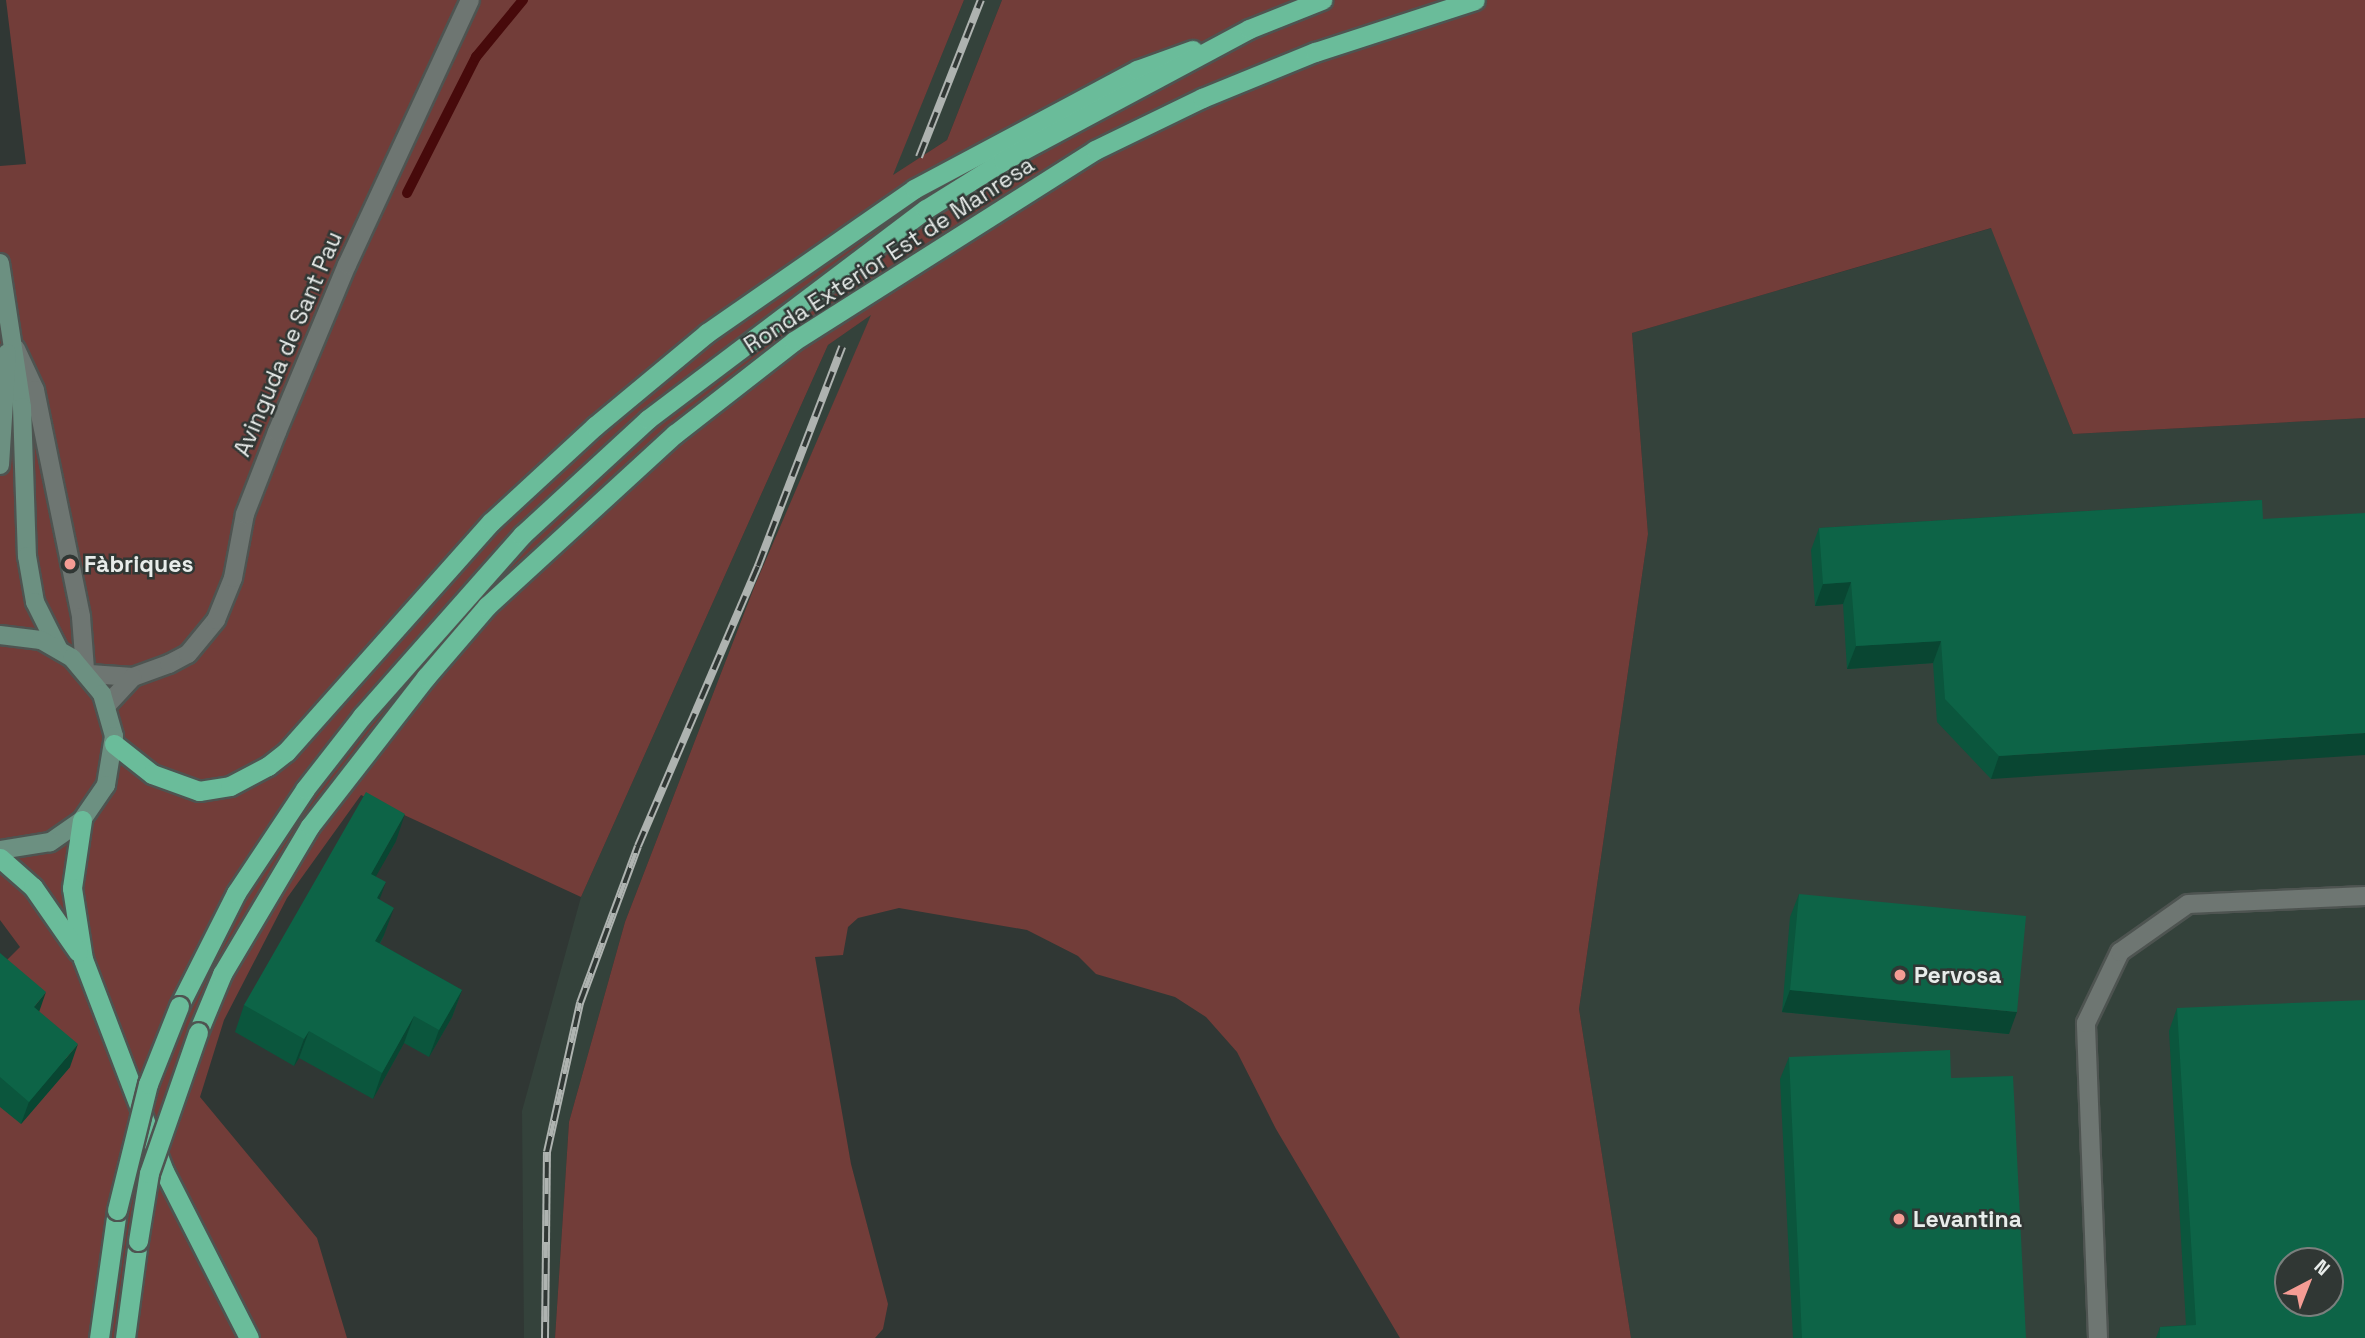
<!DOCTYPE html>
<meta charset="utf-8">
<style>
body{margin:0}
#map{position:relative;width:2365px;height:1338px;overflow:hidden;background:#303734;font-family:"Space Grotesk",sans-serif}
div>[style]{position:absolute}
.built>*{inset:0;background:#34423b}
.green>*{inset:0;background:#723d39}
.stream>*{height:10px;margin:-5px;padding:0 5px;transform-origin:5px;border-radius:5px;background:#470a0b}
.roads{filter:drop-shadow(2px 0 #4e5451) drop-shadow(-2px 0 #4e5451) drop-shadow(0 2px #4e5451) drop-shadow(0 -2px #4e5451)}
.service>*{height:18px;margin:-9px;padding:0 9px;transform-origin:9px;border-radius:9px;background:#6e7672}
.minor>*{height:18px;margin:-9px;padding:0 9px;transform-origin:9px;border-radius:9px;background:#6e7672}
.secondary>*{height:18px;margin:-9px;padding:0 9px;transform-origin:9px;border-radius:9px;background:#6c9081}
.trunk>*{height:19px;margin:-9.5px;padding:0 9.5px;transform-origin:9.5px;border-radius:9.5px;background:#6abc9a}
.rail>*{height:8px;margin-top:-4px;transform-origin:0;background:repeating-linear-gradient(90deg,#303734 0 16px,#aeb3b0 0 32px);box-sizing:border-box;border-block:2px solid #aeb3b0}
.bridges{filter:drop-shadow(2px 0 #4e5451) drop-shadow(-2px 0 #4e5451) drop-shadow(0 2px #4e5451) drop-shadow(0 -2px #4e5451)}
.trunk-bridge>*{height:19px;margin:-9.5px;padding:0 9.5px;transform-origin:9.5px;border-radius:9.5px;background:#6abc9a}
.wall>*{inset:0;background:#0b563d}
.shaded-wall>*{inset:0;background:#094632}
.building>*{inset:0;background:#0d6447}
.dots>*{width:19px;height:19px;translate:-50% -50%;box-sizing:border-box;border:4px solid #303734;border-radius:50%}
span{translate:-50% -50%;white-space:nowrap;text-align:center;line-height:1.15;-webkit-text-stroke:5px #303734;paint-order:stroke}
.street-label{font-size:23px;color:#e8ecea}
.poi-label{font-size:23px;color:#e8ecea;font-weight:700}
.left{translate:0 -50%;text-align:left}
.north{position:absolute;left:2274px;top:1247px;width:70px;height:70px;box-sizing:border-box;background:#303734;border:2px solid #7a7f7d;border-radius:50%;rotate:42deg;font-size:19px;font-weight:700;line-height:28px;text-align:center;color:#e8ecea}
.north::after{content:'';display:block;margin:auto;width:24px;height:32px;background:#f59c94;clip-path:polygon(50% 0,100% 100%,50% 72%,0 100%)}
</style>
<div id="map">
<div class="built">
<i style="clip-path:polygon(964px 0,1002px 0,947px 140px,892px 176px)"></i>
<i style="clip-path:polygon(evenodd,1992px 228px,2073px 434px,2365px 418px,2365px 1338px,1631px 1338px,1579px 1009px,1648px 534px,1632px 333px,1992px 228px,2288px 1261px,2330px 1261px,2330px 1303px,2288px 1303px,2288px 1261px)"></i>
<i style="clip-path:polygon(872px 314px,755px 585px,625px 922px,569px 1122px,555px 1338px,524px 1338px,522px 1111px,581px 897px,828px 345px)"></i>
</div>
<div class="green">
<i style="clip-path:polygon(6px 0,964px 0,893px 175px,947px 140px,1002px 0,2365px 0,2365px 418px,2073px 434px,1991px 228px,1632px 333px,1648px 534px,1579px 1009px,1631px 1338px,1400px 1338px,1276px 1129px,1237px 1052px,1206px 1017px,1175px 997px,1096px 974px,1078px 956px,1027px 930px,899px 908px,858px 918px,848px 927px,843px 955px,815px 957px,851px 1164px,888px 1304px,883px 1329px,875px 1338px,555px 1338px,569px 1122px,625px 922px,755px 585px,871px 315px,828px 345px,581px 897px,361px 795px,287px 898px,224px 1020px,200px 1097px,317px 1238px,347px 1338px,0 1338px,0 967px,20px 947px,0 920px,0 166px,26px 164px)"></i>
</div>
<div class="stream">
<i style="left:407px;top:193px;width:153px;rotate:-63.1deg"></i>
<i style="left:476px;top:57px;width:74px;rotate:-50.5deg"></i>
</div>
<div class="roads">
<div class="service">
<i style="left:16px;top:349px;width:45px;rotate:65.1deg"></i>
<i style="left:35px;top:390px;width:232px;rotate:78.5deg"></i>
<i style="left:81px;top:617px;width:52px;rotate:85.6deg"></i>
</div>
<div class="minor">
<i style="left:90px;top:674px;width:43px;rotate:4deg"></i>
<i style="left:133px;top:677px;width:38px;rotate:-20deg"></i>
<i style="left:169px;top:664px;width:21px;rotate:-28deg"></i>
<i style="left:188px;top:654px;width:44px;rotate:-50.5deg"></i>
<i style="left:216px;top:620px;width:45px;rotate:-68deg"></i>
<i style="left:233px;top:578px;width:65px;rotate:-79.4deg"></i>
<i style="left:245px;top:514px;width:88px;rotate:-68.7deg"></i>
<i style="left:277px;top:432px;width:181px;rotate:-67.3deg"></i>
<i style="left:347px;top:265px;width:292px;rotate:-65.1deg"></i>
<i style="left:107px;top:705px;width:38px;rotate:-47deg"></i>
<i style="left:2098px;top:1338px;width:315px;rotate:-92.2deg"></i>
<i style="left:2086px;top:1023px;width:79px;rotate:-64.4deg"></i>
<i style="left:2120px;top:952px;width:83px;rotate:-35.2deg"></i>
<i style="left:2188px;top:904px;width:177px;rotate:-2.6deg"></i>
</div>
<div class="secondary">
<i style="left:0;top:263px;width:146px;rotate:81.3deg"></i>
<i style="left:22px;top:407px;width:149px;rotate:88.1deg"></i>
<i style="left:27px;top:556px;width:47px;rotate:80.1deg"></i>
<i style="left:35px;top:602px;width:51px;rotate:63.4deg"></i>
<i style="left:0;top:465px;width:112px;rotate:-86.4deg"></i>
<i style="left:0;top:635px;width:41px;rotate:7deg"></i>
<i style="left:41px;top:640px;width:36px;rotate:30deg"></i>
<i style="left:72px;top:658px;width:47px;rotate:50.2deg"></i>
<i style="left:102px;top:694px;width:44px;rotate:74.1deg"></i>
<i style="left:114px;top:736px;width:50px;rotate:99.3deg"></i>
<i style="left:106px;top:785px;width:42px;rotate:124.4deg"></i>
<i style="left:82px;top:820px;width:39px;rotate:145deg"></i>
<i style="left:50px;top:842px;width:51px;rotate:170.9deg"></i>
</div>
<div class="trunk">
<i style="left:114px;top:744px;width:48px;rotate:38.3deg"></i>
<i style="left:152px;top:774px;width:50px;rotate:19.9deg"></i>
<i style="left:199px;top:791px;width:31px;rotate:-9deg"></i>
<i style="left:230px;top:786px;width:43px;rotate:-27.8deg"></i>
<i style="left:268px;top:766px;width:23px;rotate:-38deg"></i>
<i style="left:286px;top:752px;width:308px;rotate:-48.3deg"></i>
<i style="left:491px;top:522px;width:142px;rotate:-42.7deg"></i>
<i style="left:595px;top:426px;width:146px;rotate:-39.7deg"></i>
<i style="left:707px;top:333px;width:252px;rotate:-34.8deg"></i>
<i style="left:914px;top:189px;width:253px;rotate:-28.1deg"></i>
<i style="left:1137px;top:70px;width:59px;rotate:-20deg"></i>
<i style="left:82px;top:820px;width:69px;rotate:98.4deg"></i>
<i style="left:72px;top:888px;width:72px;rotate:81.2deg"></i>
<i style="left:83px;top:959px;width:227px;rotate:69.1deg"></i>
<i style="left:164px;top:1171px;width:187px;rotate:63deg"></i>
<i style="left:0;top:858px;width:44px;rotate:41.3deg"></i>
<i style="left:33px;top:887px;width:79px;rotate:55.3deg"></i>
<i style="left:179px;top:1006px;width:127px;rotate:-63.2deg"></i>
<i style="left:236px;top:893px;width:125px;rotate:-56.4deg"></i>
<i style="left:305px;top:789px;width:93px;rotate:-52deg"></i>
<i style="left:362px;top:716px;width:242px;rotate:-48.5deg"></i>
<i style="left:522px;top:535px;width:171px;rotate:-42.6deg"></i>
<i style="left:648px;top:419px;width:348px;rotate:-37.1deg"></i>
<i style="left:926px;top:209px;width:91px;rotate:-31.9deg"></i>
<i style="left:1003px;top:161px;width:279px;rotate:-28.2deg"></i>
<i style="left:1249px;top:29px;width:79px;rotate:-21.7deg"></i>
<i style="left:198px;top:1032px;width:63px;rotate:-67.5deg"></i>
<i style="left:222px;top:974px;width:172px;rotate:-59.3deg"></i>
<i style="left:310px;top:826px;width:189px;rotate:-52.1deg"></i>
<i style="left:426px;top:677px;width:94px;rotate:-49.3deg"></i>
<i style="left:487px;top:606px;width:255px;rotate:-42.5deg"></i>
<i style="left:675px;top:434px;width:151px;rotate:-38deg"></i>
<i style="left:794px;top:341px;width:356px;rotate:-32.4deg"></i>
<i style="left:1095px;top:150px;width:119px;rotate:-25.9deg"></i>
<i style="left:1202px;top:98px;width:122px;rotate:-22.2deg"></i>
<i style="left:1315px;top:52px;width:168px;rotate:-18deg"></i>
<i style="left:99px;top:1338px;width:129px;rotate:-82deg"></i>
<i style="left:125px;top:1338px;width:98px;rotate:-82.4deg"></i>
</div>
</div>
<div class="rail">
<i style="left:919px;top:157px;width:169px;rotate:-68.5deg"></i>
<i style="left:545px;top:1338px;width:186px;rotate:-89.4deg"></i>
<i style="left:547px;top:1152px;width:153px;rotate:-77.5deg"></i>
<i style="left:580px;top:1003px;width:167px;rotate:-69.7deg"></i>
<i style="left:638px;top:846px;width:305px;rotate:-66.8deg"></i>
<i style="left:758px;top:566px;width:235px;rotate:-69deg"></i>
</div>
<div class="bridges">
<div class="trunk-bridge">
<i style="left:117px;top:1210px;width:130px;rotate:-76.2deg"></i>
<i style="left:148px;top:1084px;width:84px;rotate:-68.3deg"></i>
<i style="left:138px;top:1241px;width:69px;rotate:-80.8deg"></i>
<i style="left:149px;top:1173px;width:149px;rotate:-70.8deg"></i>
</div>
</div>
<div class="wall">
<i style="clip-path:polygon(2262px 500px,1991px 779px,1937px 722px,1933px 663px,1847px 669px,1843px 604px,1815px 606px,1811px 550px,1819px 528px)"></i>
<i style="clip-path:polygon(396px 841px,375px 877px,384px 935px,380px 944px,462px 990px,452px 1017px,429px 1057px,404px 1043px,373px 1099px,299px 1058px,294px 1066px,235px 1032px,244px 1005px)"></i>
<i style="clip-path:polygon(1799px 894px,2009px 1034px,1782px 1012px,1790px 917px)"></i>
<i style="clip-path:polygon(0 953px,39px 1012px,70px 1067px,21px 1124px,0 1107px)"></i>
<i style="clip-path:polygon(2177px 1008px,2365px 1338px,2156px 1338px,2160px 1327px,2186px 1325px,2169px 1031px)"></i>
<i style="clip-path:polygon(1789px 1057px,1951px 1078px,2026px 1338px,1793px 1338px,1780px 1079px)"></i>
</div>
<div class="shaded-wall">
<i style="clip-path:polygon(1851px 582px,1843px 604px,1815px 606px,1823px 584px)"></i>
<i style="clip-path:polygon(1941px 641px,1933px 663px,1847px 669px,1856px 646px)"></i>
<i style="clip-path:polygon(2365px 733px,2365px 755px,1991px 779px,1999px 756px)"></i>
<i style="clip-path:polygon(405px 814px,396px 841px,362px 901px,371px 874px)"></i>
<i style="clip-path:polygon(386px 882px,376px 909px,377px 898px)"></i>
<i style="clip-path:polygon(394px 908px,384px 935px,366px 968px,375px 941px)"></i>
<i style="clip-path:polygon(462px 990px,452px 1017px,429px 1057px,439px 1030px)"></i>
<i style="clip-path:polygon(1790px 990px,2017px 1012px,2009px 1034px,1782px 1012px)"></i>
<i style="clip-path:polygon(46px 992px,38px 1015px,34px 1007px)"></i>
<i style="clip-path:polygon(414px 1016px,404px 1043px,373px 1099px,382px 1073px)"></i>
<i style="clip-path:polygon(309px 1031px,299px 1058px,294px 1066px,304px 1039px)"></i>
<i style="clip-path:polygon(78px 1044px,70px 1067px,21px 1124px,29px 1102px)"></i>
</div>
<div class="building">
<i style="clip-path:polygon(2262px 500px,2263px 519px,2365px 513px,2365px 733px,1999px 756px,1945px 699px,1941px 641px,1856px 646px,1851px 582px,1823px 584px,1819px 528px)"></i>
<i style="clip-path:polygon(366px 792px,405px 814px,371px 874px,386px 882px,377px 898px,394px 908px,375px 941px,462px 990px,439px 1030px,414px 1016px,382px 1073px,309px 1031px,304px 1039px,244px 1005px)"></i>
<i style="clip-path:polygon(1799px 894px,2026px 916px,2017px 1012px,1790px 990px)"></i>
<i style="clip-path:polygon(0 953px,46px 992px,34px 1007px,78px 1044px,29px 1102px,0 1077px)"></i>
<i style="clip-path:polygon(evenodd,2365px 1000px,2365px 1338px,2160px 1338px,2160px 1327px,2196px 1325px,2177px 1008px,2365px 1000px,2288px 1261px,2330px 1261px,2330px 1303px,2288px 1303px,2288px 1261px)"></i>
<i style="clip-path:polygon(1950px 1050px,1951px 1078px,2013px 1076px,2026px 1338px,1802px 1338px,1789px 1057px)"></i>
</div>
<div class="dots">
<i style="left:70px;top:564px;background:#f59c94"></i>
<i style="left:1900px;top:975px;background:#f59c94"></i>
<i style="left:1899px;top:1219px;background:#f59c94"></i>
</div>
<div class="street-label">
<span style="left:889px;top:255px;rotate:-33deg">Ronda Exterior Est de Manresa</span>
<span style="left:288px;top:344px;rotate:-67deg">Avinguda de Sant Pau</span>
</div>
<div class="poi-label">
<span class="left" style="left:84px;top:564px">Fàbriques</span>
<span class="left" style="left:1914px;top:975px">Pervosa</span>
<span class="left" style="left:1913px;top:1219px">Levantina</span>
</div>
<div class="north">N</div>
</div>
